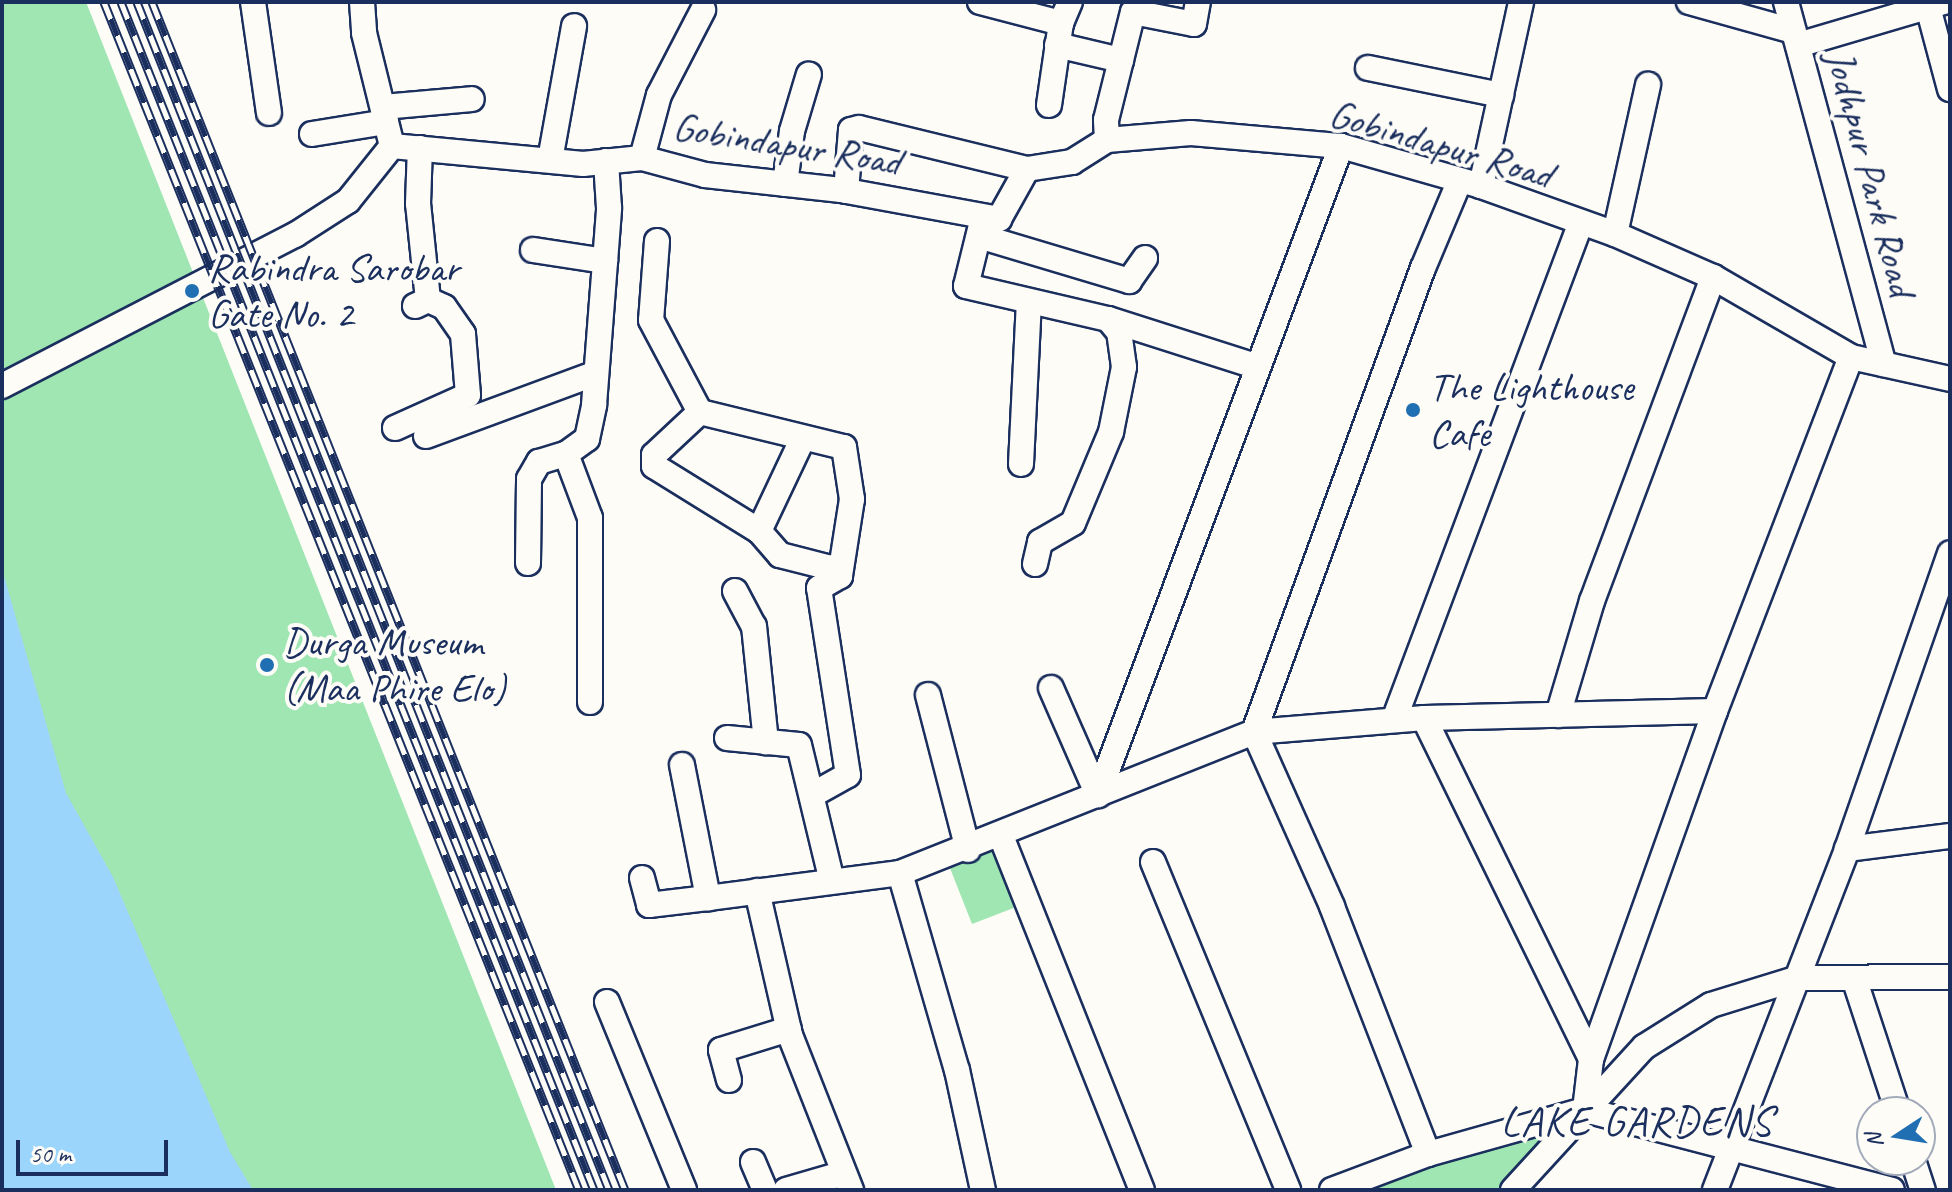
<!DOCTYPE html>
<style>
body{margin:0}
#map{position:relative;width:1952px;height:1192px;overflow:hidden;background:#fdfcf7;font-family:Caveat,sans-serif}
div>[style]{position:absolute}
.green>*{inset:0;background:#9fe6b2}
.water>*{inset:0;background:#9bd5fb}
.roads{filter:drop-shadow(2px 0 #1b2f5e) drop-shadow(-2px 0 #1b2f5e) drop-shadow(0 2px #1b2f5e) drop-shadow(0 -2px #1b2f5e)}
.street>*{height:24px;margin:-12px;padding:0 12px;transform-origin:12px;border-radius:12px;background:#fdfcf7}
.rail>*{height:9px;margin-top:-4.5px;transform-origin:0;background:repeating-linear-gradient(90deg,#fdfcf7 0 18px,#1b2f5e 0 36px);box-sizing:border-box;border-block:2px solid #1b2f5e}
.dots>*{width:22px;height:22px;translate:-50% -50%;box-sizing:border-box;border:4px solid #fdfcf7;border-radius:50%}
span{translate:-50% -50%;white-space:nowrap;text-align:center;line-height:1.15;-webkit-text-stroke:8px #fdfcf7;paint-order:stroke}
.street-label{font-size:40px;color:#1b2f5e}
.poi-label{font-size:40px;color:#1b2f5e}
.left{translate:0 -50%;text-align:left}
.neighbourhood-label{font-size:42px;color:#1b2f5e;letter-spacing:2px}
.frame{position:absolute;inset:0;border:4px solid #1b2f5e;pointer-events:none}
.north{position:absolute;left:1856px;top:1096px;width:80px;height:80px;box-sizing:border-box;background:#fdfcf7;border:2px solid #a3aaba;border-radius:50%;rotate:258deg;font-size:22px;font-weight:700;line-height:32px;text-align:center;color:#1b2f5e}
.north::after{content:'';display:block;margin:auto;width:28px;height:36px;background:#1f6fb2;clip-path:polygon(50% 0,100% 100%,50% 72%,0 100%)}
.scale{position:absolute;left:16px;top:1140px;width:152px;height:36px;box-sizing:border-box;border:4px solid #1b2f5e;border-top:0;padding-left:10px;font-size:24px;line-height:28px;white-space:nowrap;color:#1b2f5e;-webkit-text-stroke:6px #fdfcf7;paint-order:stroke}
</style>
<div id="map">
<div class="green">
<i style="clip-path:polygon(2px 2px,86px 2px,556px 1190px,2px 1190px)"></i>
<i style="clip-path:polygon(998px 844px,1021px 905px,972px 924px,948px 863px)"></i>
<i style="clip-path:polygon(1565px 1119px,1503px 1190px,1352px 1190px)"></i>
</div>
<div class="water">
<i style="clip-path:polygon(2px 569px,66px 793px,113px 877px,230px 1152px,253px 1190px,2px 1190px)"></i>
</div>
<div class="roads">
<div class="street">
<i style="left:253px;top:2px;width:112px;rotate:81.8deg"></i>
<i style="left:362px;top:2px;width:31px;rotate:86deg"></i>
<i style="left:364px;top:33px;width:116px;rotate:76.1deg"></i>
<i style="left:980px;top:2px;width:84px;rotate:14.5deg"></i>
<i style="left:1061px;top:23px;width:23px;rotate:-67deg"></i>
<i style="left:1689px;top:2px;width:108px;rotate:15.6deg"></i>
<i style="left:1786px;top:2px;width:375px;rotate:74.9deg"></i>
<i style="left:1928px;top:7px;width:85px;rotate:75deg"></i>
<i style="left:1057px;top:45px;width:66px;rotate:13.2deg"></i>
<i style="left:1798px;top:45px;width:152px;rotate:-16.4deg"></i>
<i style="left:1368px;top:68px;width:136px;rotate:11.5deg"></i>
<i style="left:1049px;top:105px;width:83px;rotate:-81.7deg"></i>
<i style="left:383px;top:107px;width:89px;rotate:-5.1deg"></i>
<i style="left:312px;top:134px;width:75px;rotate:-9.2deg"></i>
<i style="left:1107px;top:140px;width:20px;rotate:-93deg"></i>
<i style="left:1106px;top:120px;width:111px;rotate:-76deg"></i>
<i style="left:1133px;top:12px;width:62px;rotate:11.1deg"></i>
<i style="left:1194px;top:24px;width:22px;rotate:-80deg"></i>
<i style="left:392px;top:146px;width:192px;rotate:5.4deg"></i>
<i style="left:583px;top:164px;width:59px;rotate:-5.8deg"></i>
<i style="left:642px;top:158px;width:65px;rotate:15.1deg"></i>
<i style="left:705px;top:175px;width:137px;rotate:6.3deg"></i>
<i style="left:841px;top:190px;width:161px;rotate:10.4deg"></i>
<i style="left:999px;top:219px;width:57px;rotate:-60.8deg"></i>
<i style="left:1027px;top:169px;width:46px;rotate:-8.8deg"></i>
<i style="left:1072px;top:162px;width:41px;rotate:-32.2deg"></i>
<i style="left:1107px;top:140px;width:84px;rotate:-4.8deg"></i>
<i style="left:1191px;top:133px;width:151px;rotate:5deg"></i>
<i style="left:1341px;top:146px;width:146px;rotate:15.9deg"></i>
<i style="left:1481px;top:186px;width:142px;rotate:19.7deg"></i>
<i style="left:1615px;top:234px;width:107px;rotate:23.7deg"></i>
<i style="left:1713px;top:277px;width:160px;rotate:30.1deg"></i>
<i style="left:1851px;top:357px;width:101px;rotate:12.5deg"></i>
<i style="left:642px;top:158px;width:65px;rotate:-74.9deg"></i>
<i style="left:659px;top:95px;width:96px;rotate:-62.6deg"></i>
<i style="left:550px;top:160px;width:136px;rotate:-79.8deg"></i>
<i style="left:785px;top:184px;width:53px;rotate:-82.5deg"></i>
<i style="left:792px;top:131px;width:59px;rotate:-73.4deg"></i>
<i style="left:1481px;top:186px;width:188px;rotate:-77.7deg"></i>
<i style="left:846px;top:191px;width:61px;rotate:-85.3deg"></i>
<i style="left:851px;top:130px;width:8px;rotate:-14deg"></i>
<i style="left:859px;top:128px;width:173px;rotate:13.7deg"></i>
<i style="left:983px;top:217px;width:71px;rotate:103.8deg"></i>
<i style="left:966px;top:286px;width:146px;rotate:13.1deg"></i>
<i style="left:1108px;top:319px;width:157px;rotate:17.7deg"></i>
<i style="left:1615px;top:234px;width:153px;rotate:-77.5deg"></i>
<i style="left:979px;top:236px;width:157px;rotate:16.7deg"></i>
<i style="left:1129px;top:281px;width:28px;rotate:-55deg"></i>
<i style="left:657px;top:241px;width:79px;rotate:94.3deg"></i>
<i style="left:651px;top:320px;width:104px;rotate:62deg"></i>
<i style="left:700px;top:412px;width:148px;rotate:13.7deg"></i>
<i style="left:844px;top:447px;width:53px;rotate:81.3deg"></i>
<i style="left:852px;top:499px;width:78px;rotate:98.9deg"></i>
<i style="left:533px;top:250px;width:73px;rotate:8.7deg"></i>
<i style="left:415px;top:306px;width:14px;rotate:-25deg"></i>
<i style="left:428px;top:300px;width:97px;rotate:-95.9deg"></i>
<i style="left:418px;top:204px;width:56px;rotate:-88deg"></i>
<i style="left:2px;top:386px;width:330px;rotate:-27.3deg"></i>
<i style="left:295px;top:235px;width:63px;rotate:-32.7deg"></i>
<i style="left:348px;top:201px;width:70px;rotate:-51.3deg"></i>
<i style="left:700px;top:412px;width:63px;rotate:136.9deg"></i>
<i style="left:654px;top:455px;width:11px;rotate:90deg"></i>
<i style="left:654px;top:466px;width:123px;rotate:31.8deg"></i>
<i style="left:395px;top:428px;width:80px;rotate:-24.3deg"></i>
<i style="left:468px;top:395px;width:61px;rotate:-94.7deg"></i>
<i style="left:463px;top:334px;width:33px;rotate:-125deg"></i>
<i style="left:444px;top:307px;width:17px;rotate:-156deg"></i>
<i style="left:426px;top:436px;width:181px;rotate:-20.3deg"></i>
<i style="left:803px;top:438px;width:103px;rotate:115.3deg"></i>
<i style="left:759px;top:531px;width:32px;rotate:49deg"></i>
<i style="left:780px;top:555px;width:49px;rotate:14.3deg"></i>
<i style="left:827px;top:567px;width:16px;rotate:35deg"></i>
<i style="left:566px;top:454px;width:68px;rotate:69.4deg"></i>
<i style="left:590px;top:518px;width:184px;rotate:90deg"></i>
<i style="left:1021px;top:464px;width:163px;rotate:-87.2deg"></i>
<i style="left:528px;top:563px;width:84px;rotate:-89.3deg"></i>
<i style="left:529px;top:479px;width:20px;rotate:-60deg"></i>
<i style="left:539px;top:462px;width:28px;rotate:-17deg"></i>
<i style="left:566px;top:454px;width:26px;rotate:-36deg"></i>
<i style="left:587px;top:439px;width:35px;rotate:-78deg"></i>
<i style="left:594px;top:405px;width:198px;rotate:-85.6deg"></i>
<i style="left:609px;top:208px;width:47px;rotate:-93.7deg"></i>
<i style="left:1035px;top:564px;width:23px;rotate:-77deg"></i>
<i style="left:1040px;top:542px;width:38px;rotate:-30deg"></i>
<i style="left:1073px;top:523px;width:99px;rotate:-67.3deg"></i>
<i style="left:1111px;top:432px;width:66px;rotate:-78.7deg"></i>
<i style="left:1124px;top:367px;width:35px;rotate:-98deg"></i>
<i style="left:1119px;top:332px;width:17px;rotate:-130deg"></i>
<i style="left:735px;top:591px;width:40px;rotate:62deg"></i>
<i style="left:754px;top:626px;width:117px;rotate:84.1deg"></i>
<i style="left:1051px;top:688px;width:117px;rotate:66.3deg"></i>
<i style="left:928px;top:695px;width:160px;rotate:75.5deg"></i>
<i style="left:1715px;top:711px;width:379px;rotate:-69deg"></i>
<i style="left:1558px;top:715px;width:119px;rotate:-73.4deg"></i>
<i style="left:1592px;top:601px;width:346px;rotate:-69.5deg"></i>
<i style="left:1424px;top:718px;width:380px;rotate:63.9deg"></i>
<i style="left:1394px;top:720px;width:529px;rotate:-69.41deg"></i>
<i style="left:727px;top:738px;width:72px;rotate:5.6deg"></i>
<i style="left:799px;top:745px;width:140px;rotate:76.4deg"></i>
<i style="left:682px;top:765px;width:136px;rotate:78.9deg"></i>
<i style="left:708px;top:898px;width:194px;rotate:-7.4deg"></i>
<i style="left:900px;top:873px;width:381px;rotate:-21.7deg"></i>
<i style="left:1254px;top:732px;width:171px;rotate:-4.7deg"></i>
<i style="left:1424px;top:718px;width:291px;rotate:-1.4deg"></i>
<i style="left:1715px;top:711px;width:369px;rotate:109.6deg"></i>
<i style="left:1591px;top:1059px;width:51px;rotate:96.7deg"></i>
<i style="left:812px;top:795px;width:41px;rotate:-29.1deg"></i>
<i style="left:848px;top:775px;width:189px;rotate:-98.8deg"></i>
<i style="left:819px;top:588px;width:24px;rotate:-30deg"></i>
<i style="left:1098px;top:795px;width:693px;rotate:-69.47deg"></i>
<i style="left:1001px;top:836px;width:381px;rotate:68.3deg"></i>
<i style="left:1847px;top:849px;width:104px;rotate:-7.2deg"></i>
<i style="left:1153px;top:862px;width:355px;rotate:67.6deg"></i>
<i style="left:900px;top:873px;width:205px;rotate:73.9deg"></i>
<i style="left:957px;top:1070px;width:123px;rotate:77.8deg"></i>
<i style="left:642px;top:878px;width:28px;rotate:75deg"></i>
<i style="left:649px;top:905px;width:59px;rotate:-6.8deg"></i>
<i style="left:757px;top:891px;width:148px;rotate:77.1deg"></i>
<i style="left:790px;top:1035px;width:167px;rotate:68.5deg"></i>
<i style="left:1854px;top:978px;width:141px;rotate:71.8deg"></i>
<i style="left:607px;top:1002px;width:203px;rotate:67.7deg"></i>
<i style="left:729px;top:1080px;width:31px;rotate:-105deg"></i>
<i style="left:721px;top:1050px;width:71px;rotate:-17.2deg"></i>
<i style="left:1428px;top:1154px;width:266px;rotate:-111.2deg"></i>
<i style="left:1332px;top:906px;width:191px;rotate:-114.1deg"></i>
<i style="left:1254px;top:732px;width:494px;rotate:-70deg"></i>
<i style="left:1423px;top:268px;width:95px;rotate:-67.2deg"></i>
<i style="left:1913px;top:1160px;width:32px;rotate:72deg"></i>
<i style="left:753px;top:1162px;width:30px;rotate:67deg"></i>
<i style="left:786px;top:1190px;width:60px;rotate:-16.3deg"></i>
<i style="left:1332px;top:1190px;width:103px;rotate:-20.6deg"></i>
<i style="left:1428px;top:1154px;width:163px;rotate:-15.7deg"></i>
<i style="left:1585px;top:1110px;width:317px;rotate:14.6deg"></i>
<i style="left:1513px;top:1190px;width:194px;rotate:-47.5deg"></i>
<i style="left:1644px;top:1047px;width:79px;rotate:-32.1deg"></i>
<i style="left:1711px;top:1005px;width:91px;rotate:-17.2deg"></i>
<i style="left:1798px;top:978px;width:152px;rotate:-0.4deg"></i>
<i style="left:1715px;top:1190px;width:366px;rotate:-68.8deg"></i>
<i style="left:1847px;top:849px;width:313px;rotate:-70.8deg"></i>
</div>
</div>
<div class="rail">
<i style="left:104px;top:2px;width:1279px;rotate:68.21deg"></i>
<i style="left:121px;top:2px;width:1279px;rotate:68.29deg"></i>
<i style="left:137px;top:2px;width:1278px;rotate:68.33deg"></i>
<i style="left:152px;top:2px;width:1279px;rotate:68.29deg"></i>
</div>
<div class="dots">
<i style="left:192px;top:291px;background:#1f6fb2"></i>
<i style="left:1413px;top:410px;background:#1f6fb2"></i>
<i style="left:267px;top:665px;background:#1f6fb2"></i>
</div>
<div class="street-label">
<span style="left:787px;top:144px;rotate:9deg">Gobindapur Road</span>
<span style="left:1441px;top:144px;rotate:16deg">Gobindapur Road</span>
<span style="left:1871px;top:173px;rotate:75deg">Jodhpur Park Road</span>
</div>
<div class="poi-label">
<span class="left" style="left:208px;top:291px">Rabindra Sarobar<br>Gate No. 2</span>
<span class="left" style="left:1429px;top:410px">The Lighthouse<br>Cafe</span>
<span class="left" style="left:283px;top:665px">Durga Museum<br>(Maa Phire Elo)</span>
</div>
<div class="neighbourhood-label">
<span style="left:1637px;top:1122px">LAKE GARDENS</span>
</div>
<div class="frame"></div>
<div class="north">N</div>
<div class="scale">50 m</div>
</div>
